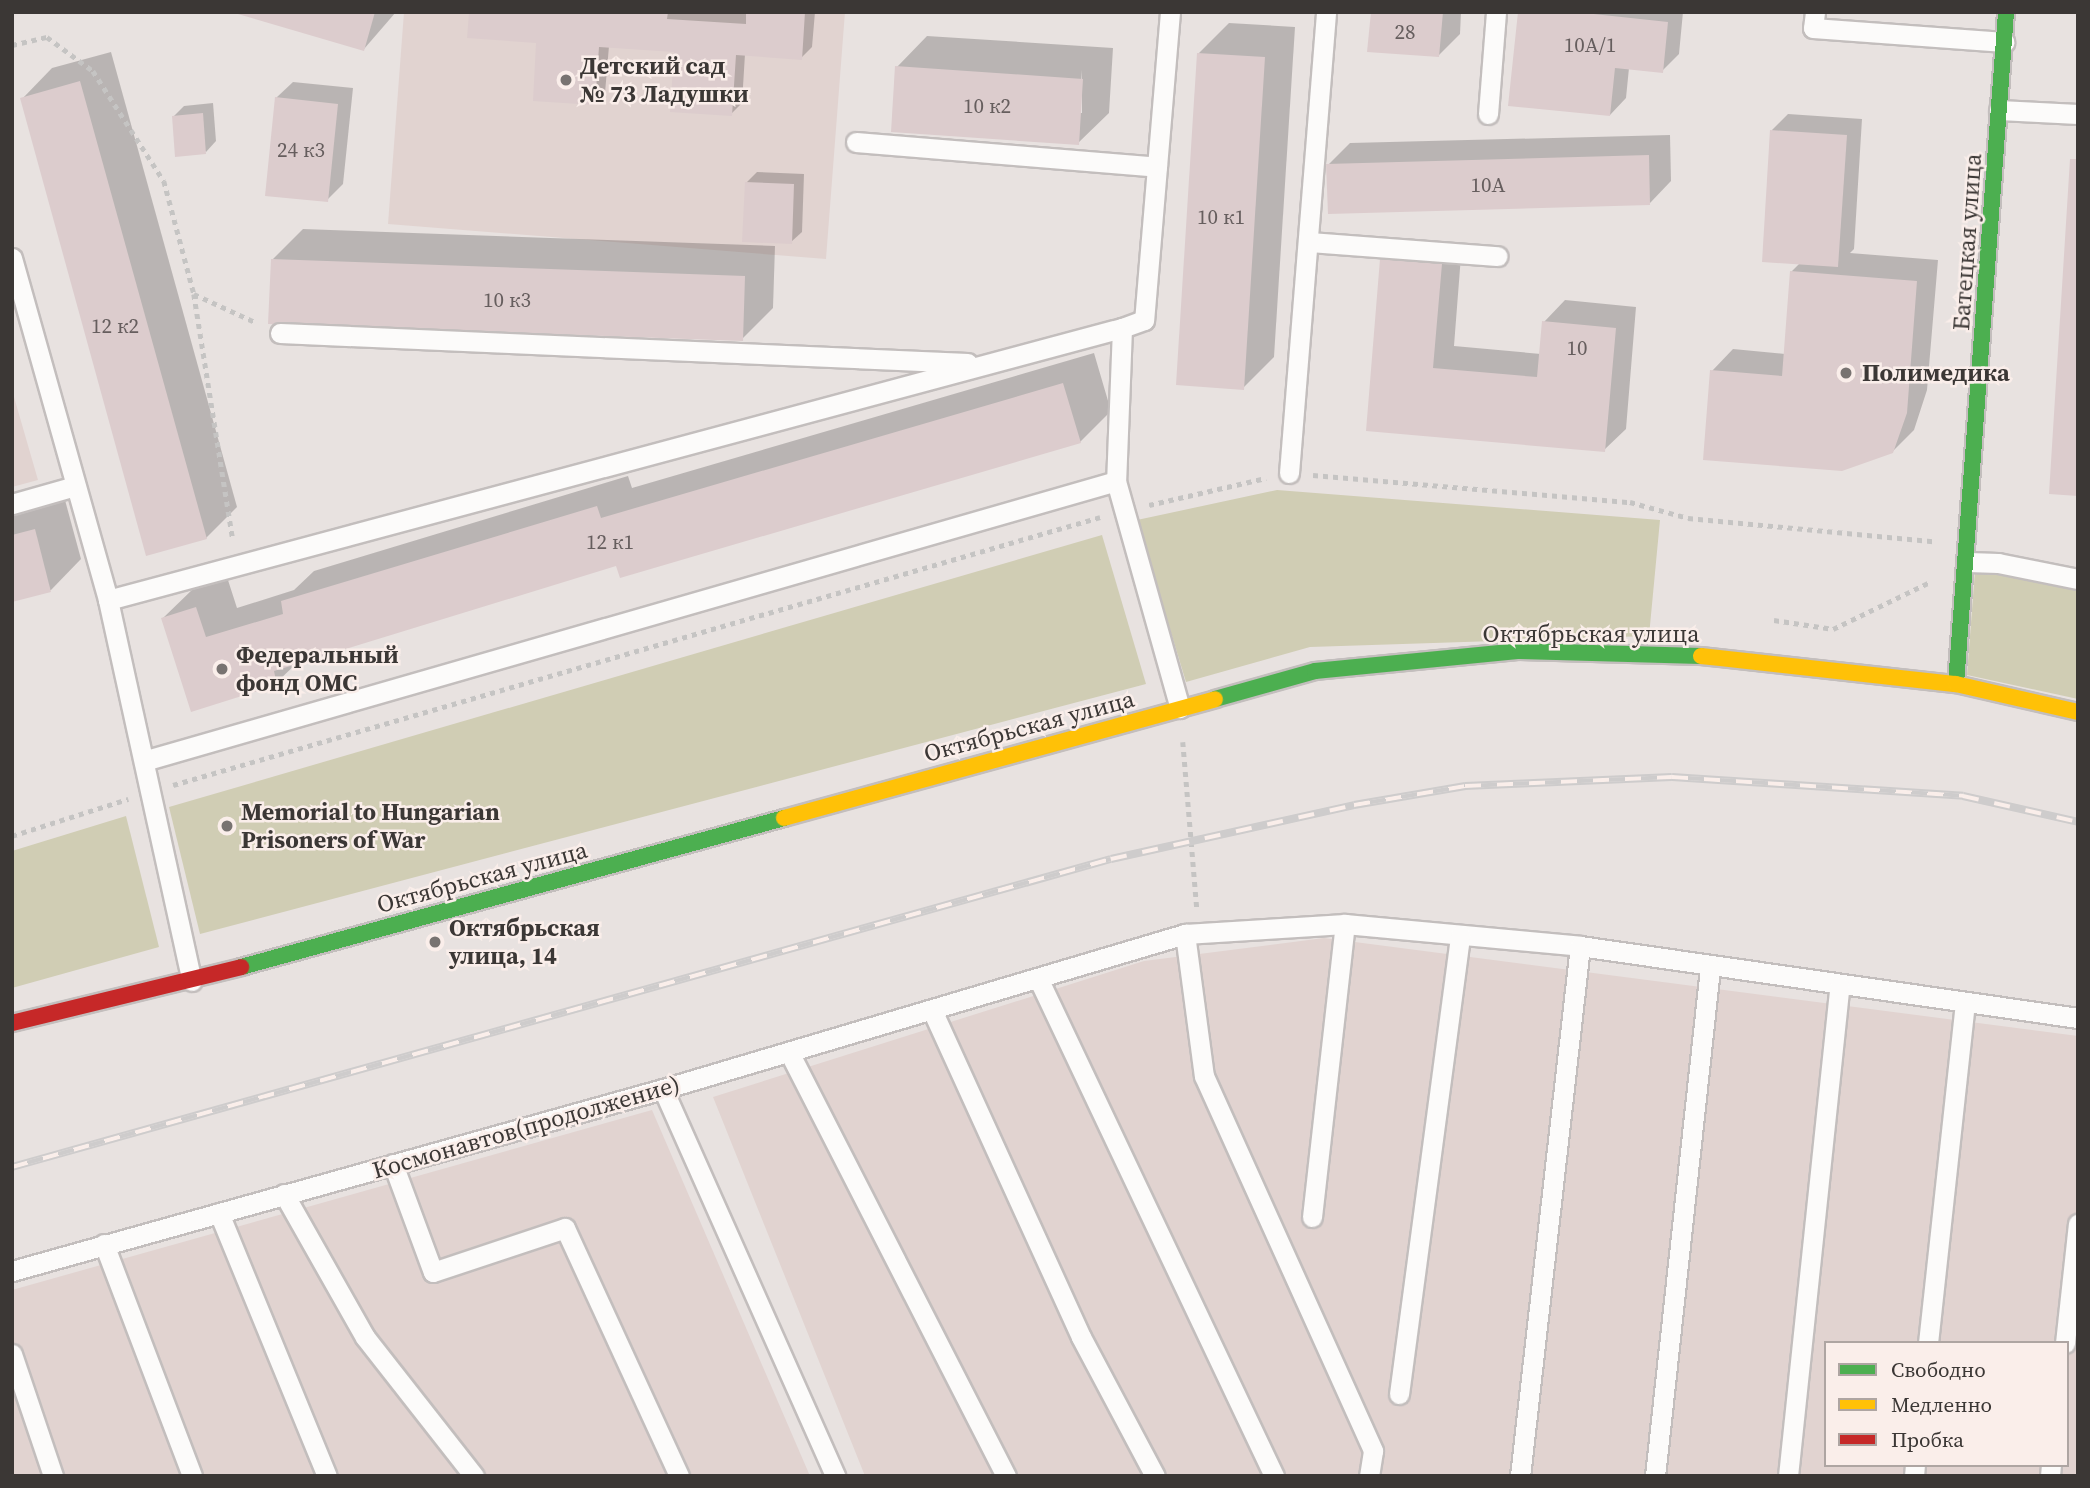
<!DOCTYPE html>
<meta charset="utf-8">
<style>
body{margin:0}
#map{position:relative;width:2090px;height:1488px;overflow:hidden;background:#e8e2e0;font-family:"Source Serif 4",serif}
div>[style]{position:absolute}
.built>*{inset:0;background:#e1d3d0}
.green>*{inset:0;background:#d0cdb4}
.shadow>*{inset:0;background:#0003}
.building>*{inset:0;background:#dccccd}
.path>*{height:4.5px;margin-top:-2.25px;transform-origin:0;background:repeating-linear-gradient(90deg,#c5c4c3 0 5px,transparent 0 10px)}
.roads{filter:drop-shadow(2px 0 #c3bebd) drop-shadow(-2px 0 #c3bebd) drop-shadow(0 2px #c3bebd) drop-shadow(0 -2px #c3bebd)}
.lane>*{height:19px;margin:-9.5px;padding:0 9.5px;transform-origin:9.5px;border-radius:9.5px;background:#fcfbfa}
.fast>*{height:16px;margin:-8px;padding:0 8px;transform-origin:8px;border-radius:8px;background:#4caf50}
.slow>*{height:16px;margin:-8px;padding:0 8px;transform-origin:8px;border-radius:8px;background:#ffc107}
.jam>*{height:16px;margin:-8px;padding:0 8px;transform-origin:8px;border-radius:8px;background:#c62828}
.rail>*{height:8px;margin-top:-4px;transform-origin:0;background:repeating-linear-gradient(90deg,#faeeea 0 16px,#cecccc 0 32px);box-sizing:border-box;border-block:2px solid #cecccc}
.dots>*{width:19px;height:19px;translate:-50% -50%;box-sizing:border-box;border:4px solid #faeeea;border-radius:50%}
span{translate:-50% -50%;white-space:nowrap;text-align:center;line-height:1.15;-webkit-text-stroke:5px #faeeea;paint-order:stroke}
.number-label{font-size:21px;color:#665e5e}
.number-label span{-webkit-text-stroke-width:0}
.poi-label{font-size:24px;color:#3b3735;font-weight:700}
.left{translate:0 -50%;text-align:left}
.street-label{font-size:24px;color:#3b3735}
.frame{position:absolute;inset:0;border:14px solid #3b3735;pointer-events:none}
.legend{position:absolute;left:1824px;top:1341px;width:245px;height:126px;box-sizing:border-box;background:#faeeea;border:2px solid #aea5a2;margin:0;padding:9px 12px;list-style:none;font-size:21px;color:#3b3735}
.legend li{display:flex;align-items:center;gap:14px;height:35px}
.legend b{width:35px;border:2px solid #aea5a2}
</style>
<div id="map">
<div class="built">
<i style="clip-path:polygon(404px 12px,845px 12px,826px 259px,388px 224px)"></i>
<i style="clip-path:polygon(12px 390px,38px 480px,12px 487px)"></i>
<i style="clip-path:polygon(evenodd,1324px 938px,2078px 1036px,2078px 1476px,865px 1476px,713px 1097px,1144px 961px,1324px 938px,1826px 1343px,2067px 1343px,2067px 1465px,1826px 1465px,1826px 1343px)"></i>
<i style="clip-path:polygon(652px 1110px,810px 1476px,12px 1476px,12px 1290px)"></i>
</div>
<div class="green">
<i style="clip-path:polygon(1277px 490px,1660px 520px,1649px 636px,1310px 647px,1186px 682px,1137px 520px)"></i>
<i style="clip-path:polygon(1102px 535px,1146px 684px,200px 934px,169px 807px)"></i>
<i style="clip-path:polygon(1975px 571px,2078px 589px,2078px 699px,1967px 675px)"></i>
<i style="clip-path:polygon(126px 816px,159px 947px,12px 988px,12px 851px)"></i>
</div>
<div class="shadow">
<i style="clip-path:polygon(235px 12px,396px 12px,364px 49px)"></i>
<i style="clip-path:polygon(471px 12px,748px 14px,815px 12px,812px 47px,801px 58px,745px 54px,742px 103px,731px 114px,675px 51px,609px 46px,605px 93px,595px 104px,538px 41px)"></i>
<i style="clip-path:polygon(1372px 12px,1461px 12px,1460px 34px,1438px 56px)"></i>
<i style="clip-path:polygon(1520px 12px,1683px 12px,1679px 54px,1662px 71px,1629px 68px,1626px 98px,1610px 115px)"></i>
<i style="clip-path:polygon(1229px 23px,1295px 27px,1274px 357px,1243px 388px,1198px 54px)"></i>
<i style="clip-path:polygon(evenodd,927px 36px,1113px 48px,1109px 113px,1078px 143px,897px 67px,927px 36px,1082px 70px,1082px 113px,1079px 113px,1082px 70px)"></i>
<i style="clip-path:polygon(111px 52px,237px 507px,206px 538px,22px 99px,52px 68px)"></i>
<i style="clip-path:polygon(293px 82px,353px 88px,343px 184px,327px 200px,276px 98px)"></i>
<i style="clip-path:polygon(213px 103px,216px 141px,206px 152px,174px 116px,184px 106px)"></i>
<i style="clip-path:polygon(1788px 114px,1862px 119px,1854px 249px,1850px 253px,1938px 260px,1927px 390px,1914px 430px,1892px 452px,1712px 371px,1733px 349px,1785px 354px,1791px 272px,1800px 263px,1772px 130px)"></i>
<i style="clip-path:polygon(1670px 135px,1671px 181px,1650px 203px,1328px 165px,1350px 143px)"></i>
<i style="clip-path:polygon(757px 172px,804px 174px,802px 232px,791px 242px,746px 183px)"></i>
<i style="clip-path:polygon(303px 229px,775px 246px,773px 308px,742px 339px,272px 260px)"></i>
<i style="clip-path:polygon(1404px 238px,1462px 243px,1454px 346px,1541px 354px,1544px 322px,1565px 300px,1636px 307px,1626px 429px,1604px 450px,1368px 429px,1382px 260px)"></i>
<i style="clip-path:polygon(1094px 353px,1111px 411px,1080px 442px,617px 564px,298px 662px,276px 683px,163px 618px,194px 588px,227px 577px,237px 608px,294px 590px,314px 571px,628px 476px,632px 488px)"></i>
<i style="clip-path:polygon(65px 500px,81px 559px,51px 590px,12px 600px,12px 514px)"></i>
</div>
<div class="building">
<i style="clip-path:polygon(231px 12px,375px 12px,364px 51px)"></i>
<i style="clip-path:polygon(469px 12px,668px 12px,667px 19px,746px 24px,746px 12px,805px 12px,802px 60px,736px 55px,732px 116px,670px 112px,674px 52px,599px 47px,595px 105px,533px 101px,536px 43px,467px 38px)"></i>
<i style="clip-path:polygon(1371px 12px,1443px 12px,1439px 57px,1367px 52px)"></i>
<i style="clip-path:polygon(1518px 12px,1575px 12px,1668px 22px,1663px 73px,1615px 68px,1610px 116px,1508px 106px)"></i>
<i style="clip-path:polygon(1197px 53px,1265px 57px,1244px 390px,1176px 385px)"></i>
<i style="clip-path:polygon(895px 66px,1083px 79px,1079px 145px,891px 132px)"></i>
<i style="clip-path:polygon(80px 81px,207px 539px,146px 556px,20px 98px)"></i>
<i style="clip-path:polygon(275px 97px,338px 104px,328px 202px,265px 196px)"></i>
<i style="clip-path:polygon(203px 113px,206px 154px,175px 157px,172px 116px)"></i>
<i style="clip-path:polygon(1770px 130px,1847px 135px,1838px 267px,1762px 262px)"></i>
<i style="clip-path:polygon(1649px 155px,1650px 205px,1328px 214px,1326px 164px)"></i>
<i style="clip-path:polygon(2070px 159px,2078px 159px,2078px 496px,2049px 494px)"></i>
<i style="clip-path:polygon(745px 182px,794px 184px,792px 244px,742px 242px)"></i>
<i style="clip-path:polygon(271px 259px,745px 276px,743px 341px,268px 324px)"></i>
<i style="clip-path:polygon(1380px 259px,1442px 264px,1433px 368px,1537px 377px,1542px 321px,1616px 328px,1605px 452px,1366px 431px)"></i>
<i style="clip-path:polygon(1790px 271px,1917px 281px,1907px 413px,1893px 453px,1842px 471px,1703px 460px,1710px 370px,1782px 376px)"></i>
<i style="clip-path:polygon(1063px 383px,1081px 443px,620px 578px,616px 566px,274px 671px,277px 685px,191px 712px,161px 618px,196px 607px,206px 637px,283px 614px,281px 601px,597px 506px,601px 518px)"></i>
<i style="clip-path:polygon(35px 529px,51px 592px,12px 602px,12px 535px)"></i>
</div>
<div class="path">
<i style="left:12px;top:45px;width:36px;rotate:-13deg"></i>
<i style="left:47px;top:37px;width:57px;rotate:36.5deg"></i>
<i style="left:93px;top:71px;width:131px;rotate:57.2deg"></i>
<i style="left:164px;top:181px;width:117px;rotate:75.1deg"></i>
<i style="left:194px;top:294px;width:249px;rotate:81deg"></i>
<i style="left:194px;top:294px;width:69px;rotate:24.7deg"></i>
<i style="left:1313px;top:475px;width:318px;rotate:4.9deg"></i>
<i style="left:1630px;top:502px;width:60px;rotate:15.4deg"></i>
<i style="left:1688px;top:518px;width:246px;rotate:5.4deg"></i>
<i style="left:1149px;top:505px;width:120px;rotate:-13deg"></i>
<i style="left:1774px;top:620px;width:60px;rotate:8.7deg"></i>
<i style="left:1833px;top:629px;width:106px;rotate:-25.8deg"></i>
<i style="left:1183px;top:742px;width:167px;rotate:85.2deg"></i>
<i style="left:173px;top:785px;width:965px;rotate:-16.12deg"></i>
<i style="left:12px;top:836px;width:122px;rotate:-17.7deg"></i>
</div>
<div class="roads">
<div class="lane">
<i style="left:1170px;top:12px;width:309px;rotate:94.8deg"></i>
<i style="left:1144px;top:320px;width:23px;rotate:160deg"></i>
<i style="left:1122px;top:328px;width:153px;rotate:92.2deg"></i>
<i style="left:1116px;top:481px;width:236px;rotate:74.3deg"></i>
<i style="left:1815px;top:12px;width:16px;rotate:97deg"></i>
<i style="left:1813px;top:28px;width:192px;rotate:4.2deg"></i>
<i style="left:1999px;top:110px;width:79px;rotate:2.9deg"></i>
<i style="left:1488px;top:114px;width:102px;rotate:-85.5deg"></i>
<i style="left:856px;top:142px;width:302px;rotate:4.7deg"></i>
<i style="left:1309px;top:242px;width:189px;rotate:4.3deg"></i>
<i style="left:12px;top:258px;width:355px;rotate:74.3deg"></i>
<i style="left:108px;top:600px;width:390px;rotate:77.6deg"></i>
<i style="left:280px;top:333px;width:688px;rotate:2.5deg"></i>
<i style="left:1289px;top:473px;width:462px;rotate:-85.4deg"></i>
<i style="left:12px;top:504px;width:66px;rotate:-15.9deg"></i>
<i style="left:1968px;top:562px;width:30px;rotate:2deg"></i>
<i style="left:1998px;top:563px;width:82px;rotate:11.3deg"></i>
<i style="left:108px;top:600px;width:1050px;rotate:-15.02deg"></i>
<i style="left:147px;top:760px;width:1008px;rotate:-16.06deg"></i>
<i style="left:1185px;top:934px;width:143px;rotate:82.4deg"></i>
<i style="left:1204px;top:1076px;width:411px;rotate:65.7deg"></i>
<i style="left:1373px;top:1451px;width:25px;rotate:99deg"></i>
<i style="left:1038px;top:978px;width:551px;rotate:64.64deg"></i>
<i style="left:932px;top:1010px;width:359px;rotate:65.5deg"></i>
<i style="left:1081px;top:1337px;width:157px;rotate:62deg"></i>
<i style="left:789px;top:1052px;width:476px;rotate:62.9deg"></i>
<i style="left:663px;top:1089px;width:424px;rotate:66deg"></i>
<i style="left:393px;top:1164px;width:115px;rotate:69.7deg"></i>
<i style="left:433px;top:1272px;width:139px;rotate:-18.4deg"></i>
<i style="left:565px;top:1228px;width:273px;rotate:65.3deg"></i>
<i style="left:284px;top:1194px;width:164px;rotate:60.5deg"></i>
<i style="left:365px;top:1337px;width:177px;rotate:51.9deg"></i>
<i style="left:219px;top:1213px;width:284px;rotate:67.7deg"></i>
<i style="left:1312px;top:1217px;width:295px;rotate:-83.6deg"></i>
<i style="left:104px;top:1244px;width:248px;rotate:69.2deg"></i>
<i style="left:12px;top:1271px;width:676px;rotate:-15.62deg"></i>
<i style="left:663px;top:1089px;width:545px;rotate:-16.54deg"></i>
<i style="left:1185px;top:934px;width:160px;rotate:-3.6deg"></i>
<i style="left:1345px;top:924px;width:236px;rotate:5.3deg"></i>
<i style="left:1580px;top:946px;width:503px;rotate:8.23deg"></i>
<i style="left:1928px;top:1343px;width:341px;rotate:-83.8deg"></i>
<i style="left:2065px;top:1343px;width:120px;rotate:-83.8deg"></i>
<i style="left:12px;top:1354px;width:129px;rotate:71.4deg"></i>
<i style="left:1399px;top:1394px;width:463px;rotate:-82.4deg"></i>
<i style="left:1520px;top:1476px;width:533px;rotate:-83.54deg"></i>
<i style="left:1655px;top:1476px;width:511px;rotate:-83.82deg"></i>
<i style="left:1788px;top:1476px;width:492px;rotate:-84deg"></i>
<i style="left:1914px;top:1476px;width:11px;rotate:-85deg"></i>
<i style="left:2050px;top:1476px;width:11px;rotate:-85deg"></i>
</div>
<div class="fast">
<i style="left:1956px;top:684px;width:674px;rotate:-85.74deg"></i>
<i style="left:1215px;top:699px;width:104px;rotate:-15.6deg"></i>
<i style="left:1315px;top:671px;width:206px;rotate:-5.6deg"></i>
<i style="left:1520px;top:651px;width:181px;rotate:1.6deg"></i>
<i style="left:241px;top:967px;width:563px;rotate:-15.34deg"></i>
</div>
<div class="slow">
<i style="left:1701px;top:656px;width:257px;rotate:6.3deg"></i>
<i style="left:1956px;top:684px;width:125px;rotate:12.9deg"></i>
<i style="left:784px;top:818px;width:447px;rotate:-15.4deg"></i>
</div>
<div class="jam">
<i style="left:12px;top:1023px;width:236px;rotate:-13.7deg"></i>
</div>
</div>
<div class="rail">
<i style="left:12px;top:1167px;width:1141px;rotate:-15.66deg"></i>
<i style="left:1111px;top:859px;width:249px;rotate:-12.5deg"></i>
<i style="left:1354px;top:805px;width:113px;rotate:-9.7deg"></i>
<i style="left:1465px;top:786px;width:207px;rotate:-2.5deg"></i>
<i style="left:1672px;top:777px;width:292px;rotate:3.7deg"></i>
<i style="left:1963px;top:796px;width:118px;rotate:12.7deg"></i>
</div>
<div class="dots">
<i style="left:566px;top:80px;background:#787371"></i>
<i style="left:1846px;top:373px;background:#787371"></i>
<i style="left:222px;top:669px;background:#787371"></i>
<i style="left:227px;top:826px;background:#787371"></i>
<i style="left:435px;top:942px;background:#787371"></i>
</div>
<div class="number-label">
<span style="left:1405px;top:32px">28</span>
<span style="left:1590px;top:45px">10А/1</span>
<span style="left:987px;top:106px">10 к2</span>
<span style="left:301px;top:150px">24 к3</span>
<span style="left:1488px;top:185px">10А</span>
<span style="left:1221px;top:217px">10 к1</span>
<span style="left:507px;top:300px">10 к3</span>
<span style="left:115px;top:326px">12 к2</span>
<span style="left:1577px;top:348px">10</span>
<span style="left:610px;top:542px">12 к1</span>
</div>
<div class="poi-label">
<span class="left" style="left:580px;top:80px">Детский сад<br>№ 73 Ладушки</span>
<span class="left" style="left:1862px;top:373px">Полимедика</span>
<span class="left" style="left:236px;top:669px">Федеральный<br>фонд ОМС</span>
<span class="left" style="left:241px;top:826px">Memorial to Hungarian<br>Prisoners of War</span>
<span class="left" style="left:449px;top:942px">Октябрьская<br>улица, 14</span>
</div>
<div class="street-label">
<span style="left:1967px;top:242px;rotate:-86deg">Батецкая улица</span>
<span style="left:1591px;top:634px">Октябрьская улица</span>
<span style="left:1029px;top:726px;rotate:-15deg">Октябрьская улица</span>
<span style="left:482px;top:877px;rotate:-15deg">Октябрьская улица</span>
<span style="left:526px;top:1127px;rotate:-16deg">Космонавтов(продолжение)</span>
</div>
<div class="frame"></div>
<ul class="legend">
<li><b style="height:9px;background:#4caf50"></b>Свободно</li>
<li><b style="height:9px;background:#ffc107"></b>Медленно</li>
<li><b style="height:9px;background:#c62828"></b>Пробка</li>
</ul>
</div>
